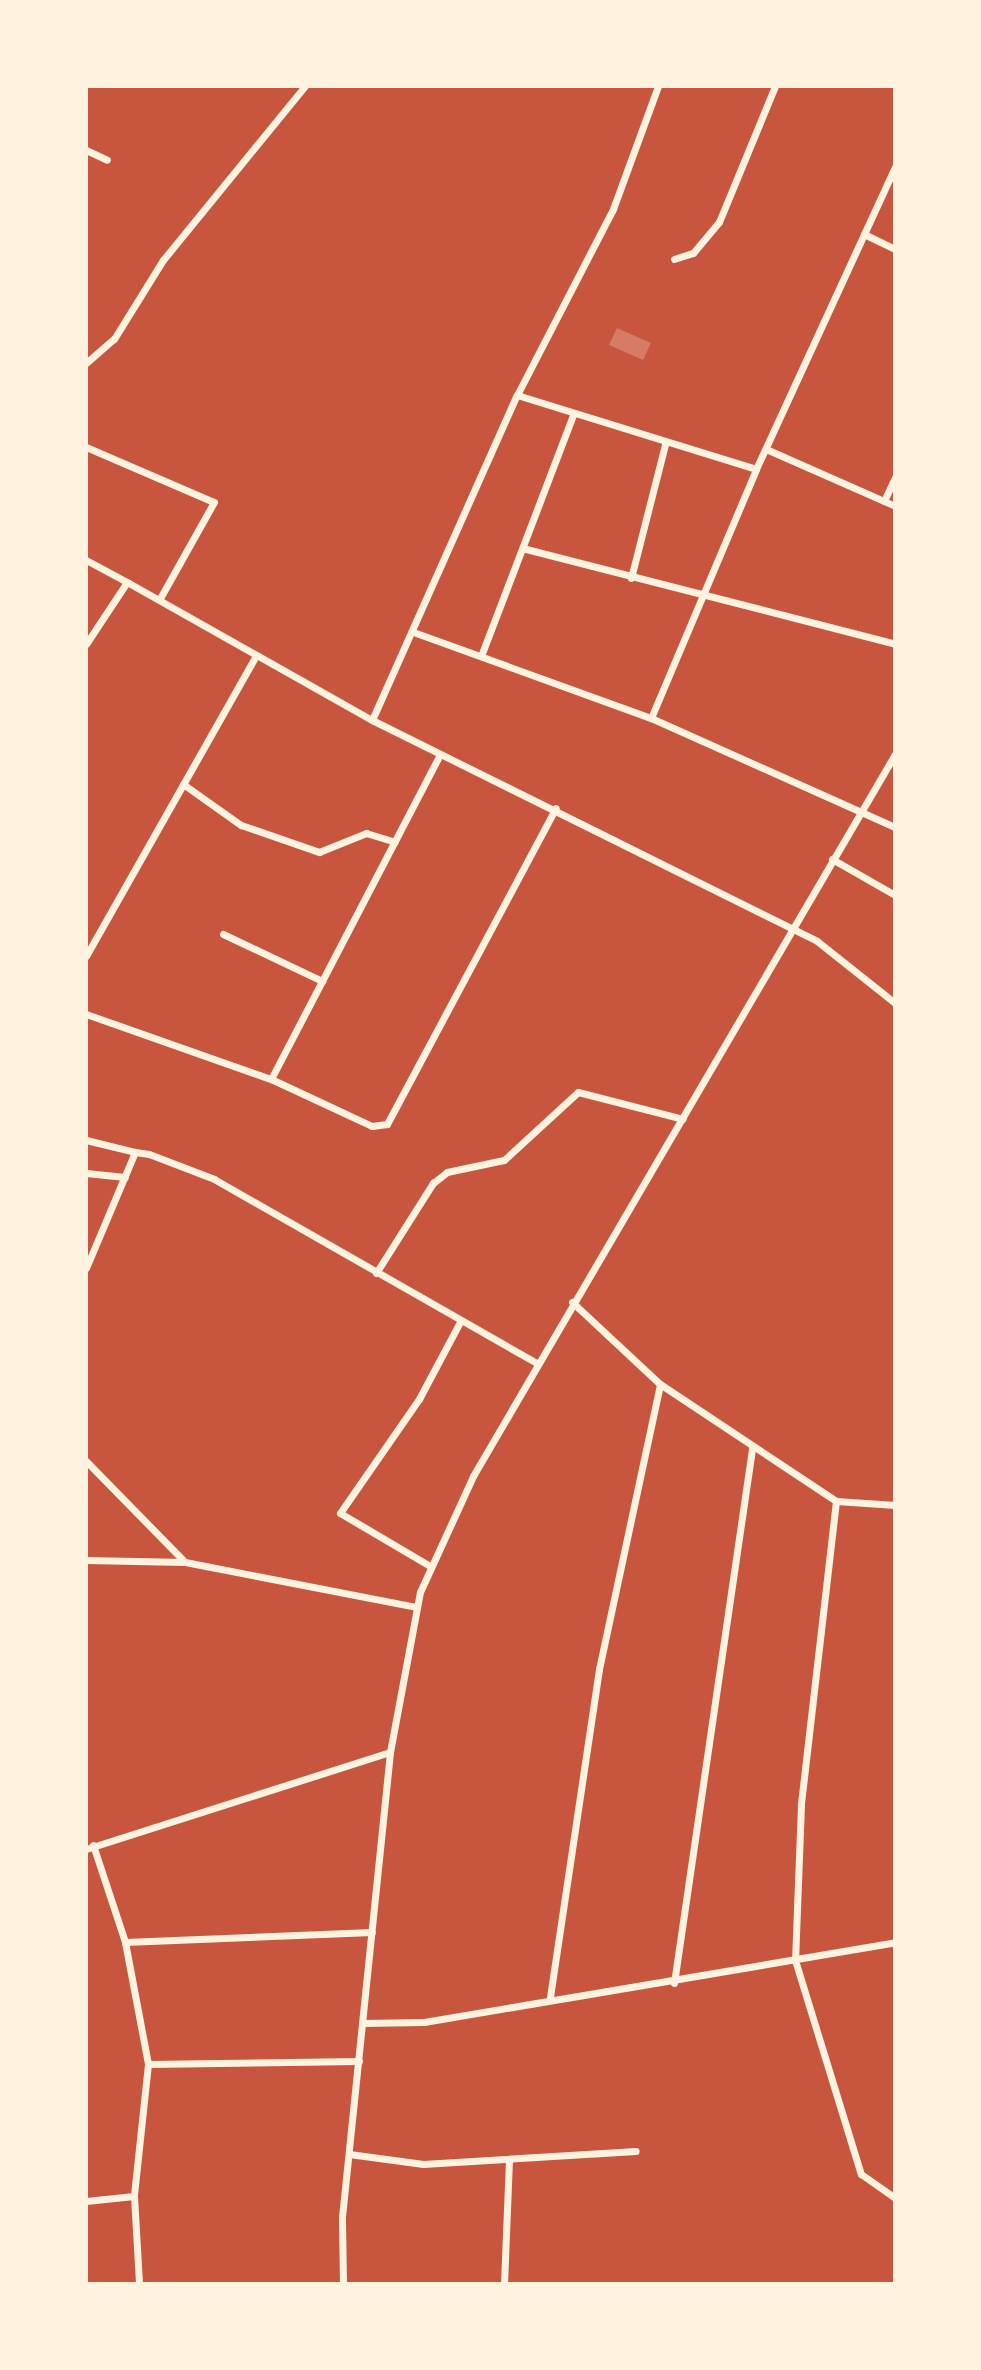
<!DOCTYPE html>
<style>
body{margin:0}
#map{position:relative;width:981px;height:2370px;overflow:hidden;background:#c8553d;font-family:Raleway,sans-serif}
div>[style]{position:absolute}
.building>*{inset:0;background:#d67c66}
.minor>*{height:7px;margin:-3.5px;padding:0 3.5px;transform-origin:3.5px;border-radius:3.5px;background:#fff3e0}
span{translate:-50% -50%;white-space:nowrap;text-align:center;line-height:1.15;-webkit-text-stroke:8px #fff3e0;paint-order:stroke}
.frame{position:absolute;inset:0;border:88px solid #fff3e0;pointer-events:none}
</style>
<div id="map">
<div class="building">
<i style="clip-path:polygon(617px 328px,651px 343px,643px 360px,609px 345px)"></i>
</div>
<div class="minor">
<i style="left:86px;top:150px;width:23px;rotate:25deg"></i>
<i style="left:864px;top:234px;width:34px;rotate:26deg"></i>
<i style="left:674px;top:259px;width:20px;rotate:-18deg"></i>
<i style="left:693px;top:253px;width:40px;rotate:-50deg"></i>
<i style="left:719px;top:222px;width:147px;rotate:-67.6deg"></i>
<i style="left:86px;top:363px;width:37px;rotate:-41deg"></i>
<i style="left:114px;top:339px;width:93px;rotate:-58.2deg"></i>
<i style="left:163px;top:260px;width:225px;rotate:-50.8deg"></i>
<i style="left:517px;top:395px;width:209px;rotate:-62.7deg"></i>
<i style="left:613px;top:209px;width:131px;rotate:-69.9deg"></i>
<i style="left:86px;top:447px;width:139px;rotate:23.3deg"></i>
<i style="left:214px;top:502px;width:112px;rotate:119.3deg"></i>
<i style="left:766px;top:449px;width:141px;rotate:23.8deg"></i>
<i style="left:884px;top:501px;width:26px;rotate:-65deg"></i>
<i style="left:526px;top:549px;width:381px;rotate:14.4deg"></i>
<i style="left:86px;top:560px;width:47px;rotate:28.2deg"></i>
<i style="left:631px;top:578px;width:141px;rotate:-75.7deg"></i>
<i style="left:416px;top:633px;width:250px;rotate:19.9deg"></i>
<i style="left:651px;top:718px;width:267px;rotate:24.1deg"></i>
<i style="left:86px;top:644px;width:74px;rotate:-56.5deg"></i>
<i style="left:127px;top:582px;width:281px;rotate:29.4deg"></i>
<i style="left:372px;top:720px;width:497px;rotate:26.4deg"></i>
<i style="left:817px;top:941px;width:100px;rotate:38.5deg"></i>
<i style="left:481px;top:656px;width:260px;rotate:-69.1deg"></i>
<i style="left:651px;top:718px;width:270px;rotate:-67.1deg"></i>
<i style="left:372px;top:720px;width:356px;rotate:-66deg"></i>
<i style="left:517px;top:395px;width:250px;rotate:17.2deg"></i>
<i style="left:756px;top:469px;width:332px;rotate:-65.3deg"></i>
<i style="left:183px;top:784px;width:71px;rotate:35.3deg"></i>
<i style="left:241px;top:825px;width:83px;rotate:19.1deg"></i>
<i style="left:319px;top:852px;width:51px;rotate:-22deg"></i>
<i style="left:366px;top:833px;width:30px;rotate:17deg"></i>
<i style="left:832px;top:859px;width:73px;rotate:29.7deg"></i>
<i style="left:223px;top:934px;width:110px;rotate:25.4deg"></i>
<i style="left:86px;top:956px;width:345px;rotate:-60.5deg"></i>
<i style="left:86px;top:1014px;width:196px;rotate:19.4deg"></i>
<i style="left:271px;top:1079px;width:366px;rotate:-62.5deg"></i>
<i style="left:271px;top:1079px;width:111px;rotate:25deg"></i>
<i style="left:372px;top:1126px;width:15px;rotate:-8deg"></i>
<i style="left:387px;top:1124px;width:358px;rotate:-61.9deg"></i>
<i style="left:86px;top:1140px;width:50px;rotate:13.8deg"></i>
<i style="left:86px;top:1173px;width:39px;rotate:6deg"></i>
<i style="left:86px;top:1268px;width:126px;rotate:-67.1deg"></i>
<i style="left:135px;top:1152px;width:14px;rotate:8deg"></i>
<i style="left:149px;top:1154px;width:70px;rotate:21deg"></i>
<i style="left:214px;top:1179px;width:373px;rotate:29.7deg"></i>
<i style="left:376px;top:1273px;width:107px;rotate:-57.7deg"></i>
<i style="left:433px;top:1183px;width:18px;rotate:-38deg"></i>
<i style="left:447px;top:1172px;width:58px;rotate:-11.9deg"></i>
<i style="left:504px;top:1160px;width:100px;rotate:-42.6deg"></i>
<i style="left:578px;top:1092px;width:108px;rotate:14.4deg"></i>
<i style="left:572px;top:1302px;width:120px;rotate:43deg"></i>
<i style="left:660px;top:1384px;width:211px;rotate:33.6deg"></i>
<i style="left:86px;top:1461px;width:141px;rotate:45.6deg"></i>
<i style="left:895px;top:1505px;width:59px;rotate:-176.1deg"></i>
<i style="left:836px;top:1501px;width:306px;rotate:96.6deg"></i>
<i style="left:801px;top:1805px;width:155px;rotate:92.2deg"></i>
<i style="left:795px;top:1960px;width:224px;rotate:72.9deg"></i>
<i style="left:861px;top:2174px;width:42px;rotate:35.2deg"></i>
<i style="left:86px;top:1560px;width:99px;rotate:1.2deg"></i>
<i style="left:185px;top:1562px;width:235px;rotate:11deg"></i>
<i style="left:430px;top:1566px;width:104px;rotate:-149.5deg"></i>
<i style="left:340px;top:1513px;width:139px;rotate:-55.3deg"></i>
<i style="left:419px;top:1399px;width:87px;rotate:-62deg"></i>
<i style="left:93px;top:1845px;width:102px;rotate:71.7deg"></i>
<i style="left:125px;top:1942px;width:247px;rotate:-2.3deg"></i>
<i style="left:86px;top:1849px;width:319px;rotate:-17.7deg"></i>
<i style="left:125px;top:1942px;width:124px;rotate:79.3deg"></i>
<i style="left:148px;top:2064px;width:133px;rotate:96.1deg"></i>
<i style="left:134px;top:2196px;width:88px;rotate:86.7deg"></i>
<i style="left:674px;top:1983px;width:540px;rotate:-81.69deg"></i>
<i style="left:550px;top:1997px;width:332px;rotate:-81.5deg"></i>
<i style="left:599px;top:1669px;width:291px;rotate:-77.9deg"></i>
<i style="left:362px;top:2023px;width:62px;rotate:-0.9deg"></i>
<i style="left:424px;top:2022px;width:478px;rotate:-9.6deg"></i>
<i style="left:148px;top:2064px;width:211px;rotate:-0.8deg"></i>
<i style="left:349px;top:2154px;width:75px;rotate:7.7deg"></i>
<i style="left:423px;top:2164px;width:213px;rotate:-3.5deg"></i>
<i style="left:86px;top:2201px;width:48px;rotate:-5.9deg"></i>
<i style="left:343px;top:2284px;width:67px;rotate:-90.9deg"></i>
<i style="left:342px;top:2217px;width:467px;rotate:-84.1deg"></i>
<i style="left:390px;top:1752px;width:163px;rotate:-79.4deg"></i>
<i style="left:420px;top:1592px;width:128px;rotate:-65.4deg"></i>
<i style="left:473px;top:1476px;width:836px;rotate:-59.69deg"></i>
<i style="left:504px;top:2284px;width:122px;rotate:-87.7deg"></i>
</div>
<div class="frame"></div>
</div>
